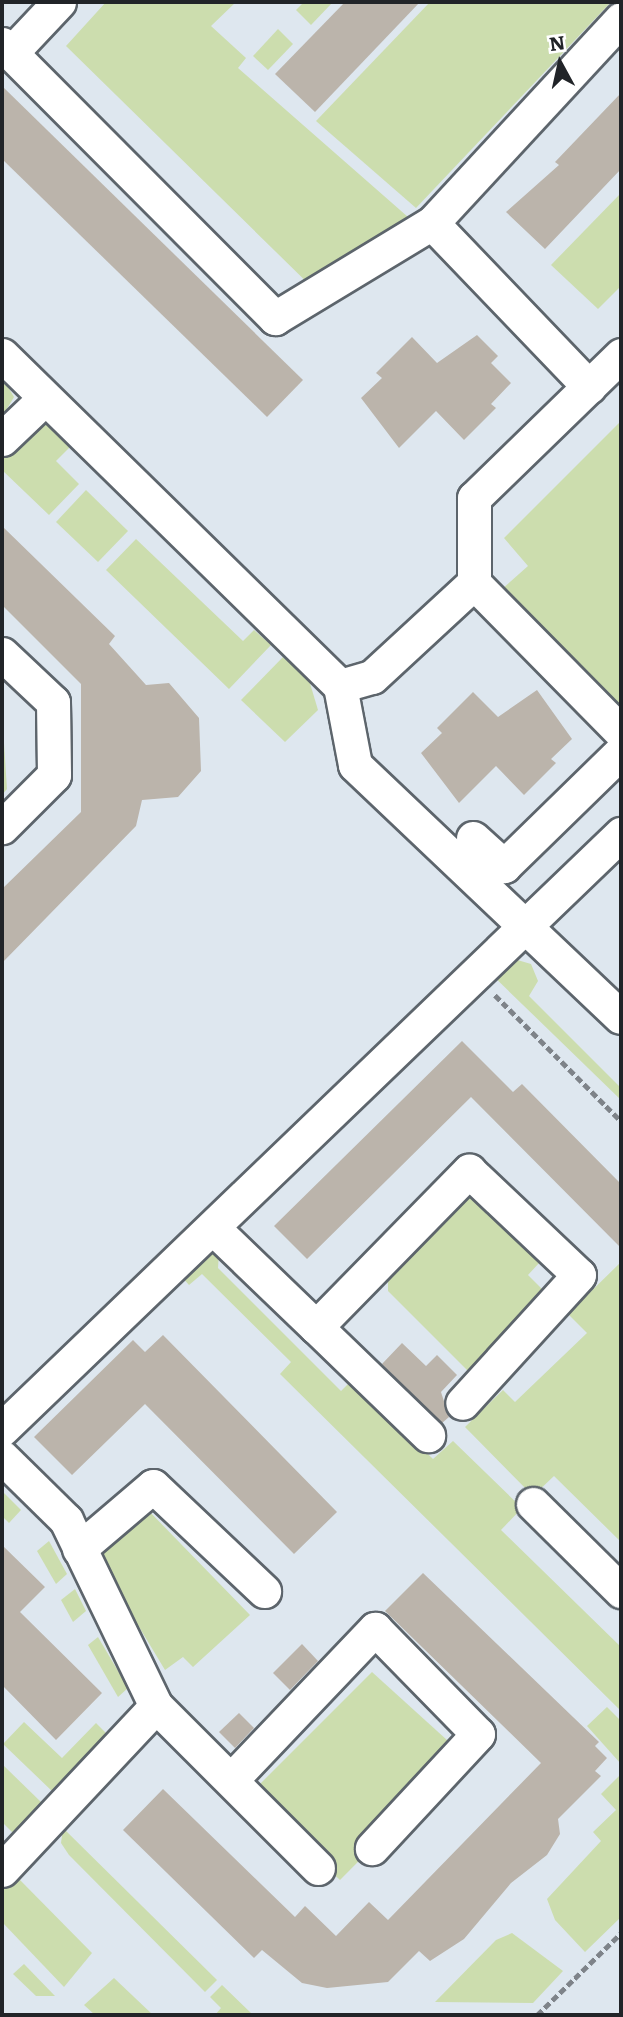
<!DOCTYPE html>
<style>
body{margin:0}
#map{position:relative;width:623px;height:2017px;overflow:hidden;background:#dee7ef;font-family:Literata,serif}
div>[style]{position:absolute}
.green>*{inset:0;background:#ccddae}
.building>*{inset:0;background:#bbb4ab}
.path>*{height:4.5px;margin-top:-2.25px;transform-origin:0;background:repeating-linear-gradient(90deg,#7e8389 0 7px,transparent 0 10.5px)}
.roads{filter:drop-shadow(2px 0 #5d656c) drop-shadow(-2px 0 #5d656c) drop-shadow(0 2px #5d656c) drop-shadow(0 -2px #5d656c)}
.minor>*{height:33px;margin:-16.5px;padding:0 16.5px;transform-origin:16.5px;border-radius:16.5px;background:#fff}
span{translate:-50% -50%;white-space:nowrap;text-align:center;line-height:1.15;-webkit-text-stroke:7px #fff;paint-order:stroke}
.frame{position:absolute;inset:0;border:4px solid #212428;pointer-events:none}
.north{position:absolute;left:525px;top:28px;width:70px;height:70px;-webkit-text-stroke:5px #fff;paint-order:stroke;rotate:352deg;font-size:19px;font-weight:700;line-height:28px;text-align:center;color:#212428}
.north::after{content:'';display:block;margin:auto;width:24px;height:32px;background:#212428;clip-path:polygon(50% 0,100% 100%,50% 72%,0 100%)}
</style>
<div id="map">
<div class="green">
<i style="clip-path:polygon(106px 2px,236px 2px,211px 26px,246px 58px,238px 68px,408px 217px,327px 302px,66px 46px)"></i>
<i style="clip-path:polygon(304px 2px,333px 2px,311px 25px,296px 10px)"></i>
<i style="clip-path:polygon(430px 2px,611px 2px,416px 208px,316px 121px)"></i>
<i style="clip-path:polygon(278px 29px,293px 44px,268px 70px,253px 56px)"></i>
<i style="clip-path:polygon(621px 193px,621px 286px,598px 309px,551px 265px)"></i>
<i style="clip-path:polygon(2px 377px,14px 397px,2px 417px)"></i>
<i style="clip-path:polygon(42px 416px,72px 445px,56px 461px,79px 484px,49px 515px,2px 470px,2px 458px)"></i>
<i style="clip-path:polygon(621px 421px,621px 715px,501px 590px,528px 566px,504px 538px)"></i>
<i style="clip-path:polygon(86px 490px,128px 531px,98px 562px,56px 522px)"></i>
<i style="clip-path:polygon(136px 539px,243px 641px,254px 630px,271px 645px,229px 689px,106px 570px)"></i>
<i style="clip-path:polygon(283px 657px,309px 680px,318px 710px,285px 742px,241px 700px)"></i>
<i style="clip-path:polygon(2px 712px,7px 789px,2px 795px)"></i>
<i style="clip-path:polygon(507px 957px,531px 964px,538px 981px,529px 996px,621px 1088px,621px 1100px,488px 971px)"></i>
<i style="clip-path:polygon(468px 1192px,539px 1248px,540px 1262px,528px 1275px,549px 1296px,472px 1375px,388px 1291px,388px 1267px)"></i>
<i style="clip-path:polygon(212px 1245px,219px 1253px,218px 1268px,341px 1391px,352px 1380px,433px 1459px,453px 1441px,522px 1508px,501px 1530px,621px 1647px,621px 1711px,280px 1374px,291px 1362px,202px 1274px,189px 1285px,181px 1276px)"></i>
<i style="clip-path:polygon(621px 1262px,621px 1542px,554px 1476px,533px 1496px,465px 1427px,503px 1390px,515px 1402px,587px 1333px,568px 1314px)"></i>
<i style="clip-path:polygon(2px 1491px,21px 1510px,9px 1523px,2px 1516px)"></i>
<i style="clip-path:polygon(146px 1508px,250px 1615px,193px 1667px,183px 1657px,165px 1670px,106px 1572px,102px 1552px)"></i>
<i style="clip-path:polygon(49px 1541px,67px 1574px,56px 1584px,37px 1551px)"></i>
<i style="clip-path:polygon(75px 1589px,86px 1611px,73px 1622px,61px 1600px)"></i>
<i style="clip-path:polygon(98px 1637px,128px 1688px,118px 1697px,88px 1645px)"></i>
<i style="clip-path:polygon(372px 1672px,458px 1750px,455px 1764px,340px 1880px,257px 1803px,257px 1787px)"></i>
<i style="clip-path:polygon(607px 1707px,621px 1721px,621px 1764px,587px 1726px)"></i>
<i style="clip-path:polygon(24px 1722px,62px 1758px,96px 1723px,109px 1736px,54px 1793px,3px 1744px)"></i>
<i style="clip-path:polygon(2px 1764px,42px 1803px,13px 1833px,2px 1822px)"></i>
<i style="clip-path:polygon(621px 1774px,621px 1917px,585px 1952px,555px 1920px,547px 1899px,601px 1841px,593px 1832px,616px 1810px,601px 1794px)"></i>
<i style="clip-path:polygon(63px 1828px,217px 1980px,205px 1992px,69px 1855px,61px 1843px)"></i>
<i style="clip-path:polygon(20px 1880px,92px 1953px,64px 1987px,2px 1922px,2px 1885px)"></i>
<i style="clip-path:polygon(512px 1933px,563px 1971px,533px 2003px,435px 2002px,496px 1940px)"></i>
<i style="clip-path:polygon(24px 1964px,55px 1996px,36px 1996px,13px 1974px)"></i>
<i style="clip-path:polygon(114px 1978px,153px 2015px,95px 2015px,84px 2005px)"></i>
<i style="clip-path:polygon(222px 1985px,251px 2013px,249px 2015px,215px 2015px,221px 2008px,210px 1997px)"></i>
</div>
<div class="building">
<i style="clip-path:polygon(345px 2px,420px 2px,315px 112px,275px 74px)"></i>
<i style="clip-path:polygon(2px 86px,303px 380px,267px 417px,2px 159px)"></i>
<i style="clip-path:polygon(621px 93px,621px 169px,545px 249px,506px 212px,559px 165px,555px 162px)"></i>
<i style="clip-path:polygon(477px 335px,498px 356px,491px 363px,511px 383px,491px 404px,496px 408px,464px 440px,436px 411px,399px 448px,361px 398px,382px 378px,376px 373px,412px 337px,437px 363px)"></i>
<i style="clip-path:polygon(2px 526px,115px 636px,109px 644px,146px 685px,169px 683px,199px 718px,201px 771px,178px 797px,142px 800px,136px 826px,2px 963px,2px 889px,81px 812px,81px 684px,2px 605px)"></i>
<i style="clip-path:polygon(537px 690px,572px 739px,551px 759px,556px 763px,524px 795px,496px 766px,459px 803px,421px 753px,442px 733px,437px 728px,473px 692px,498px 717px)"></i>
<i style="clip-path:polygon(462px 1041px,513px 1092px,522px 1084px,621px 1184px,621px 1248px,471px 1097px,307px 1259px,274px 1226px)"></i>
<i style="clip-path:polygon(163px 1335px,337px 1512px,294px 1554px,145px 1404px,72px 1475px,34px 1437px,133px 1340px,145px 1352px)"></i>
<i style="clip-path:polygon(402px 1343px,426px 1366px,437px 1355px,457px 1375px,441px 1392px,449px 1417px,442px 1423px,382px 1364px)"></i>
<i style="clip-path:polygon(2px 1545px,45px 1587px,20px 1612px,102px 1693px,56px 1740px,2px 1685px)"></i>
<i style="clip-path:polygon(423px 1573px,599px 1742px,595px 1746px,607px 1758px,595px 1771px,601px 1776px,558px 1819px,560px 1834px,547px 1855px,511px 1883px,464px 1939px,430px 1961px,419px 1951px,388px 1982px,327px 1988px,302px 1983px,262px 1950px,254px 1958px,123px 1830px,163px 1789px,295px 1917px,305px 1906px,336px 1936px,369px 1902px,388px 1920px,541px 1763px,385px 1611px)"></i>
<i style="clip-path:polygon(302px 1644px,318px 1661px,290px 1690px,273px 1673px)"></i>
<i style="clip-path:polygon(239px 1713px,254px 1728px,235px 1748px,219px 1732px)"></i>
</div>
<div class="path">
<i style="left:495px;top:995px;width:178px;rotate:45deg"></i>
<i style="left:537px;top:2015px;width:117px;rotate:-44.3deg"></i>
</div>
<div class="roads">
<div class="minor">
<i style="left:2px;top:44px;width:387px;rotate:45.1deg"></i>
<i style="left:275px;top:318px;width:184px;rotate:-31.2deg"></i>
<i style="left:432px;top:223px;width:227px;rotate:46.2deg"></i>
<i style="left:11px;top:53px;width:70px;rotate:-46.7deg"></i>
<i style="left:432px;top:223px;width:278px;rotate:-47.2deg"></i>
<i style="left:2px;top:355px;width:473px;rotate:44.4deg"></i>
<i style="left:340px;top:686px;width:80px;rotate:79.2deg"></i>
<i style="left:355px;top:765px;width:366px;rotate:43.5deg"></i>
<i style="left:2px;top:439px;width:59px;rotate:-43.6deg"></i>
<i style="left:474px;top:583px;width:85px;rotate:-90deg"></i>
<i style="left:474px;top:498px;width:205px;rotate:-44.2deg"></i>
<i style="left:2px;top:654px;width:70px;rotate:43.3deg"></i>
<i style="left:53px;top:702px;width:73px;rotate:89.2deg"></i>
<i style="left:54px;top:775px;width:74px;rotate:135deg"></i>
<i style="left:340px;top:686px;width:33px;rotate:-16deg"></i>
<i style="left:372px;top:677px;width:139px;rotate:-42.7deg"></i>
<i style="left:474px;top:583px;width:209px;rotate:45.4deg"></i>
<i style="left:473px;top:838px;width:42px;rotate:42.1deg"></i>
<i style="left:504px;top:866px;width:163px;rotate:-44.3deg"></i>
<i style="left:213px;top:1228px;width:143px;rotate:43.9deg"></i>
<i style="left:316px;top:1327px;width:219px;rotate:-45.6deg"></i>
<i style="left:469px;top:1171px;width:151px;rotate:43.4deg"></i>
<i style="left:579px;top:1275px;width:173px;rotate:132.4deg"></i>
<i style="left:316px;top:1327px;width:156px;rotate:44deg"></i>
<i style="left:2px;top:1429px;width:859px;rotate:-43.87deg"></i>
<i style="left:2px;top:1457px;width:90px;rotate:44.5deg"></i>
<i style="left:66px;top:1520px;width:207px;rotate:64.2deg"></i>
<i style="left:533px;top:1504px;width:124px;rotate:44.7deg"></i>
<i style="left:79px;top:1549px;width:97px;rotate:-40.4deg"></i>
<i style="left:153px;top:1486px;width:153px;rotate:43.4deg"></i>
<i style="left:231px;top:1780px;width:209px;rotate:-46.4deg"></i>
<i style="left:375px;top:1629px;width:147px;rotate:45.6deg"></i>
<i style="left:478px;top:1734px;width:156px;rotate:132.9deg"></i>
<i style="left:2px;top:1870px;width:225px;rotate:-46.8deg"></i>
<i style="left:156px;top:1706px;width:229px;rotate:45deg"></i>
</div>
</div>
<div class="frame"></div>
<div class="north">N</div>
</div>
